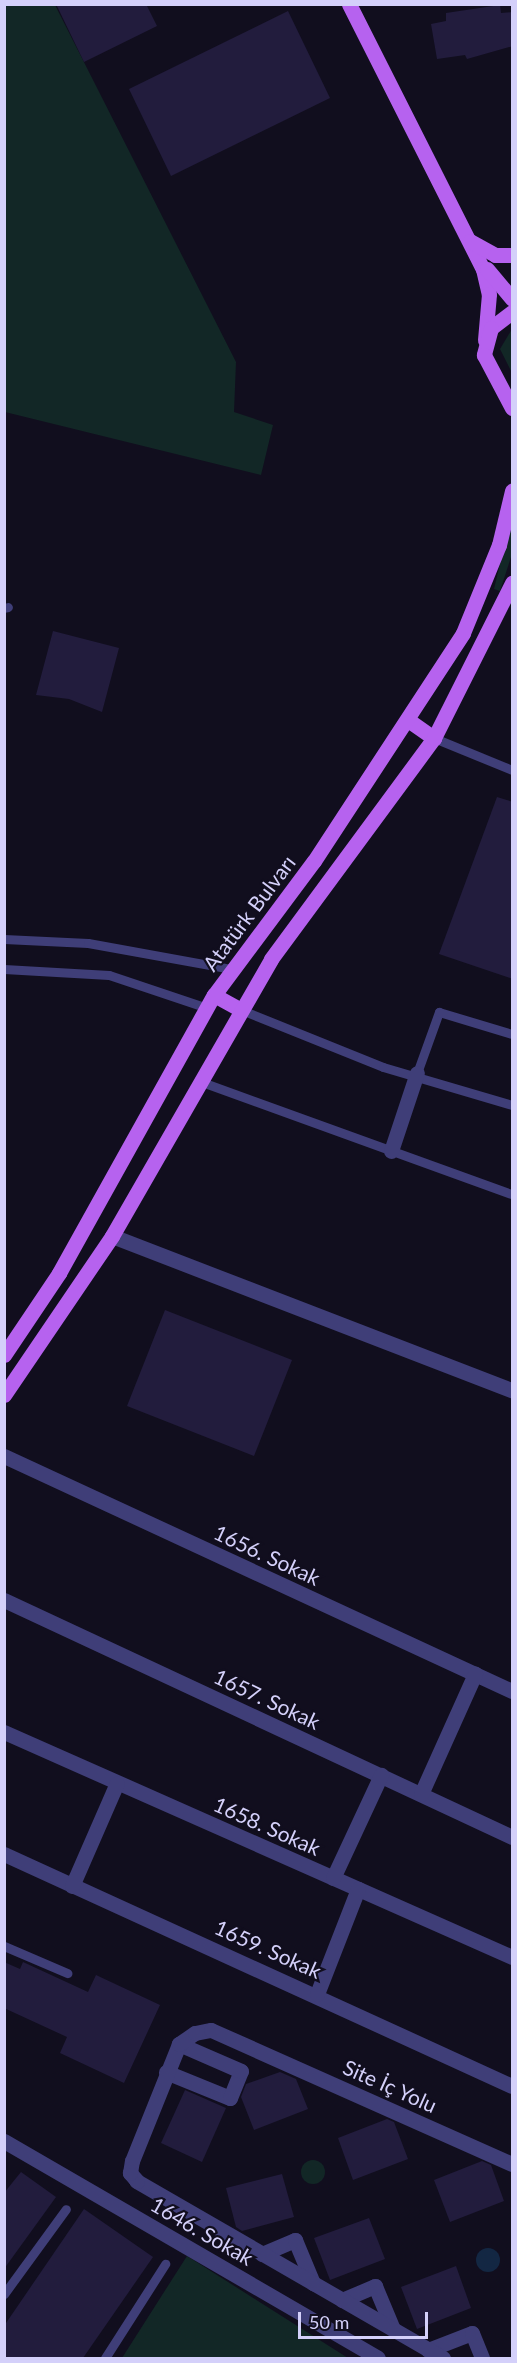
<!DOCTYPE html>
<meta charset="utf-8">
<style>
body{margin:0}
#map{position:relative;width:517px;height:2363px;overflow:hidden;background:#110e1e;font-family:Lato,sans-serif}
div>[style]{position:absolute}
.green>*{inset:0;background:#122726}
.round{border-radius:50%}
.water>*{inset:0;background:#132743}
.building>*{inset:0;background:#221c3d}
.service>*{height:9px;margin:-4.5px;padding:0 4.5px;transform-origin:4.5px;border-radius:4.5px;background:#3f3e78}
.minor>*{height:15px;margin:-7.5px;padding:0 7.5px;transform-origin:7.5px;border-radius:7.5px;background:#3f3e78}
.tertiary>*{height:15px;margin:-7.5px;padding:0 7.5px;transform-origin:7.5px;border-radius:7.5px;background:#3f3e78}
.primary>*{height:15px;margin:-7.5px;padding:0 7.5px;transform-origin:7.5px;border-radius:7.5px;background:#b662ef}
span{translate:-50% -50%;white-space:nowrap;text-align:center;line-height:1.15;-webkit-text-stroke:4.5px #110e1e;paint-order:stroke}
.street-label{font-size:21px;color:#d4d0fa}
.frame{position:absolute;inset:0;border:6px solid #d4d0fa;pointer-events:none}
.scale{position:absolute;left:298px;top:2312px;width:130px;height:27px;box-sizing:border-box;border:3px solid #d4d0fa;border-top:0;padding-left:8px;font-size:18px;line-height:21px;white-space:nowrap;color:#d4d0fa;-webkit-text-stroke:4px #110e1e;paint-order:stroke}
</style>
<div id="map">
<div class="green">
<i style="clip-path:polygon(5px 4px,55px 5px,236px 362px,234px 412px,273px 425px,261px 475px,5px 412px)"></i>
<i style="clip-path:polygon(512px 329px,512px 373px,500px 349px)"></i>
<i style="clip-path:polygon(512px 514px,512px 554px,500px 591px,494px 589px)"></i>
<i class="round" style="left:301px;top:2160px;width:24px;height:24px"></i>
<i style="clip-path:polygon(187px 2256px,348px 2358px,122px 2358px)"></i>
</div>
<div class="water">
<i class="round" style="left:476px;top:2248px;width:24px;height:24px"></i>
</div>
<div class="building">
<i style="clip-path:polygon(56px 4px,146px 4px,157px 26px,84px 62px)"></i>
<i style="clip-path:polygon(500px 5px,501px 13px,513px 12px,513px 46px,467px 59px,465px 55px,437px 59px,431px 24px,446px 21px,446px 13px)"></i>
<i style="clip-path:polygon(288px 11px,330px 98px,171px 176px,129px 89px)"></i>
<i style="clip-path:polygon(53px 631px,119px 648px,102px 712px,69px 699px,36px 695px)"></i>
<i style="clip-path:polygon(497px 797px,513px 802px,513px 979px,439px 954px)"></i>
<i style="clip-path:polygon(165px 1310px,292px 1360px,254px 1456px,127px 1406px)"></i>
<i style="clip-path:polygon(4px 1962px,20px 1969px,23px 1962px,88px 1992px,96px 1975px,160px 2005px,124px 2083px,60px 2053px,67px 2037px,4px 2008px)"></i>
<i style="clip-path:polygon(280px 2072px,296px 2079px,308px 2109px,254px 2130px,241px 2097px,246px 2084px)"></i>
<i style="clip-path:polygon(185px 2090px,226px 2108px,202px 2162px,161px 2143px)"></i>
<i style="clip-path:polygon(387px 2119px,394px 2122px,408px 2159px,353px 2180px,338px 2138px)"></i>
<i style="clip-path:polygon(482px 2161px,491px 2165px,504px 2201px,450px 2222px,434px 2180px)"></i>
<i style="clip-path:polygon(21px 2172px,56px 2197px,4px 2269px,4px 2193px)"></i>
<i style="clip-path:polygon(282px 2174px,294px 2217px,242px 2231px,236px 2227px,226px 2188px)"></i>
<i style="clip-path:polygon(84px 2209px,153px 2257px,83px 2358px,4px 2358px,4px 2326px)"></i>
<i style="clip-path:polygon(369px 2218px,385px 2259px,330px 2280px,314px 2238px)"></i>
<i style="clip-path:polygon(456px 2266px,471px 2308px,417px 2329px,401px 2287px)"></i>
</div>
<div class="service">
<i style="left:4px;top:608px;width:4px;rotate:-14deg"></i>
<i style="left:434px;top:738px;width:84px;rotate:22.3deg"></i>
<i style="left:4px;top:939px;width:84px;rotate:2.7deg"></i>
<i style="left:88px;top:943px;width:145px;rotate:10.3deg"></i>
<i style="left:4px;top:969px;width:105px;rotate:3.3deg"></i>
<i style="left:109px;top:975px;width:103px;rotate:18.6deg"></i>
<i style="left:239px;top:1009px;width:155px;rotate:21.9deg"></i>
<i style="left:383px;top:1067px;width:134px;rotate:16.4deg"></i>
<i style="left:417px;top:1073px;width:65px;rotate:-70.2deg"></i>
<i style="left:439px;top:1012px;width:76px;rotate:16.8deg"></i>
<i style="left:199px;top:1081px;width:333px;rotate:19.9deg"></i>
<i style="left:4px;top:1946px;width:69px;rotate:23.2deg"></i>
<i style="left:4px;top:2294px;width:105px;rotate:-53.9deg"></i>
<i style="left:105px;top:2358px;width:112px;rotate:-57.4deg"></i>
</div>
<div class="minor">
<i style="left:391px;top:1151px;width:82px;rotate:-71.6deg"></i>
<i style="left:112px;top:1236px;width:429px;rotate:21.1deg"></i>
<i style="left:4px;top:1456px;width:560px;rotate:24.83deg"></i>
<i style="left:4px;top:1600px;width:561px;rotate:25.01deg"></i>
<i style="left:4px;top:1732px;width:556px;rotate:23.89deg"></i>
<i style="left:421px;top:1794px;width:132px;rotate:-65.8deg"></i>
<i style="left:4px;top:1854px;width:558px;rotate:24.55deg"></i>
<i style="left:333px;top:1878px;width:114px;rotate:-65deg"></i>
<i style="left:72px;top:1886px;width:112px;rotate:-66.4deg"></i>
<i style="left:317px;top:1994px;width:113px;rotate:-68.7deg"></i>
<i style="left:166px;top:2072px;width:69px;rotate:22.1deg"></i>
<i style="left:230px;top:2098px;width:29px;rotate:-68deg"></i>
<i style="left:241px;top:2071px;width:68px;rotate:-156.5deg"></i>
<i style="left:262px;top:2254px;width:36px;rotate:-23deg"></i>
<i style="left:295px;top:2240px;width:47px;rotate:67.3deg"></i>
<i style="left:342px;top:2300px;width:36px;rotate:-23deg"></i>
<i style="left:375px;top:2286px;width:47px;rotate:67.3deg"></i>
<i style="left:428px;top:2350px;width:47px;rotate:-21.1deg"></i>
<i style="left:472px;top:2333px;width:27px;rotate:68deg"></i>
<i style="left:443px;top:2358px;width:354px;rotate:-150deg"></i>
<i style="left:137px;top:2181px;width:11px;rotate:-131deg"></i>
<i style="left:130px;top:2173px;width:12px;rotate:-81deg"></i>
<i style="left:132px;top:2161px;width:126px;rotate:-68.1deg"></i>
<i style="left:179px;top:2044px;width:19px;rotate:-35deg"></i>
<i style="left:195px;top:2033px;width:16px;rotate:-11deg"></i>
<i style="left:211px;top:2030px;width:329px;rotate:24deg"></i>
</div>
<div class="tertiary">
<i style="left:4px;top:2141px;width:432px;rotate:30.1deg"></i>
</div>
<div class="primary">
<i style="left:349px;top:4px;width:297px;rotate:63.2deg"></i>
<i style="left:483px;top:269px;width:26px;rotate:77deg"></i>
<i style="left:489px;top:294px;width:46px;rotate:95deg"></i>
<i style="left:470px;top:241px;width:29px;rotate:29deg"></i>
<i style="left:495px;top:255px;width:17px"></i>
<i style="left:487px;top:269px;width:39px;rotate:50deg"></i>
<i style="left:512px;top:312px;width:26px;rotate:143deg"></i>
<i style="left:491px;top:328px;width:28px;rotate:105deg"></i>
<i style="left:484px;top:355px;width:60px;rotate:62.2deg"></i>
<i style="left:408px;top:720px;width:32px;rotate:35deg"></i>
<i style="left:214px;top:995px;width:29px;rotate:29deg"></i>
<i style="left:4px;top:1355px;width:99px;rotate:-56.1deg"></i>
<i style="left:59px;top:1273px;width:318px;rotate:-60.9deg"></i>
<i style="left:214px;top:995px;width:167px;rotate:-53.3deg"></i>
<i style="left:314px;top:861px;width:272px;rotate:-56.8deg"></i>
<i style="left:463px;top:633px;width:95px;rotate:-67.8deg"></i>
<i style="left:499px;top:545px;width:56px;rotate:-76.5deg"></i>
<i style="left:4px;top:1395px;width:192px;rotate:-55.8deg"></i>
<i style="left:112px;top:1236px;width:319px;rotate:-60.1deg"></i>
<i style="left:271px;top:959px;width:275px;rotate:-53.6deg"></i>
<i style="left:434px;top:738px;width:174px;rotate:-63.3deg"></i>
</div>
<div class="street-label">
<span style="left:249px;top:913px;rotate:-53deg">Atatürk Bulvarı</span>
<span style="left:267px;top:1555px;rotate:25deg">1656. Sokak</span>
<span style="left:267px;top:1699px;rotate:25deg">1657. Sokak</span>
<span style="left:267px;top:1826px;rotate:24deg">1658. Sokak</span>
<span style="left:268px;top:1949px;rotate:24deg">1659. Sokak</span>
<span style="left:390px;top:2086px;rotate:24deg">Site İç Yolu</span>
<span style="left:202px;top:2231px;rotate:30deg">1646. Sokak</span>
</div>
<div class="frame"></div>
<div class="scale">50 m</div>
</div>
